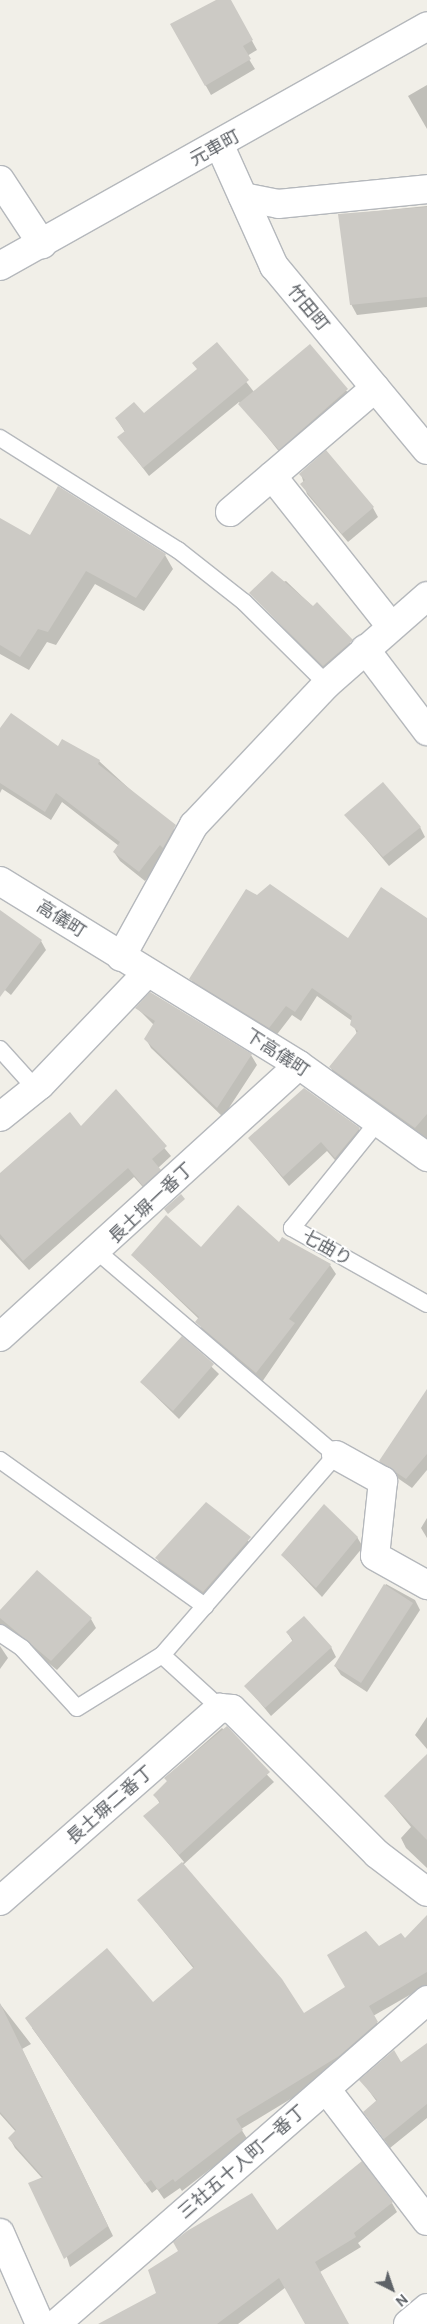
<!DOCTYPE html>
<meta charset="utf-8">
<style>
body{margin:0}
#map{position:relative;width:427px;height:2324px;overflow:hidden;background:#f1efe8;font-family:"DM Sans","Noto Sans JP",sans-serif}
div>[style]{position:absolute}
.shadow>*{inset:0;background:#0003}
.building>*{inset:0;background:#cccac5}
.roads{filter:drop-shadow(1px 0 #b5b8bc) drop-shadow(-1px 0 #b5b8bc) drop-shadow(0 1px #b5b8bc) drop-shadow(0 -1px #b5b8bc)}
.service>*{height:16px;margin:-8px;padding:0 8px;transform-origin:8px;border-radius:8px;background:#fff}
.minor>*{height:28px;margin:-14px;padding:0 14px;transform-origin:14px;border-radius:14px;background:#fff}
.tertiary>*{height:28px;margin:-14px;padding:0 14px;transform-origin:14px;border-radius:14px;background:#fff}
.secondary>*{height:28px;margin:-14px;padding:0 14px;transform-origin:14px;border-radius:14px;background:#fff}
span{translate:-50% -50%;white-space:nowrap;text-align:center;line-height:1.15;-webkit-text-stroke:4px #fff;paint-order:stroke}
.street-label{font-size:18px;color:#5f6368}
.north{position:absolute;left:367px;top:2264px;width:50px;height:50px;-webkit-text-stroke:4px #fff;paint-order:stroke;rotate:139deg;font-size:14px;font-weight:700;line-height:20px;text-align:center;color:#5f6368}
.north::after{content:'';display:block;margin:auto;width:18px;height:22px;background:#5f6368;clip-path:polygon(50% 0,100% 100%,50% 72%,0 100%)}
</style>
<div id="map">
<div class="shadow">
<i style="clip-path:polygon(218px 0,230px 0,257px 50px,247px 56px,255px 69px,211px 95px,172px 25px)"></i>
<i style="clip-path:polygon(427px 85px,427px 129px,408px 96px)"></i>
<i style="clip-path:polygon(427px 206px,427px 307px,357px 315px,351px 304px,339px 215px)"></i>
<i style="clip-path:polygon(217px 344px,254px 392px,310px 346px,353px 399px,285px 459px,239px 402px,149px 476px,119px 437px,125px 432px,116px 418px,143px 415px,198px 370px,194px 363px)"></i>
<i style="clip-path:polygon(301px 474px,373px 508px,378px 517px,348px 542px,307px 494px)"></i>
<i style="clip-path:polygon(0 520px,31px 537px,165px 555px,173px 569px,144px 611px,95px 584px,56px 645px,47px 642px,29px 670px,0 654px)"></i>
<i style="clip-path:polygon(286px 581px,358px 650px,329px 675px,250px 593px)"></i>
<i style="clip-path:polygon(0 730px,99px 761px,181px 836px,145px 881px,120px 861px,114px 852px,119px 846px,62px 802px,51px 820px,2px 789px,0 793px)"></i>
<i style="clip-path:polygon(346px 815px,420px 827px,425px 837px,389px 866px)"></i>
<i style="clip-path:polygon(0 911px,41px 941px,46px 950px,11px 995px,0 986px)"></i>
<i style="clip-path:polygon(427px 919px,427px 1144px,336px 1077px,331px 1068px,357px 1034px,352px 1021px,317px 996px,301px 1021px,292px 1015px,275px 1037px,196px 989px,191px 979px)"></i>
<i style="clip-path:polygon(151px 994px,251px 1055px,257px 1065px,223px 1117px,151px 1048px,146px 1039px,154px 1025px,137px 1008px)"></i>
<i style="clip-path:polygon(116px 1091px,171px 1156px,158px 1168px,165px 1180px,149px 1194px,134px 1177px,29px 1270px,0 1239px,0 1175px,81px 1128px)"></i>
<i style="clip-path:polygon(359px 1129px,364px 1138px,341px 1167px,327px 1151px,289px 1186px,250px 1139px)"></i>
<i style="clip-path:polygon(279px 1244px,330px 1265px,336px 1274px,262px 1382px,202px 1331px,199px 1319px,132px 1255px)"></i>
<i style="clip-path:polygon(182px 1338px,219px 1374px,179px 1419px,142px 1383px)"></i>
<i style="clip-path:polygon(427px 1401px,427px 1470px,412px 1488px,386px 1470px,380px 1461px)"></i>
<i style="clip-path:polygon(206px 1503px,256px 1548px,209px 1601px,162px 1568px,157px 1558px)"></i>
<i style="clip-path:polygon(427px 1518px,427px 1538px,421px 1528px)"></i>
<i style="clip-path:polygon(357px 1537px,363px 1547px,322px 1597px,283px 1556px)"></i>
<i style="clip-path:polygon(386px 1584px,415px 1600px,420px 1610px,367px 1692px,341px 1675px,335px 1666px)"></i>
<i style="clip-path:polygon(0 1612px,91px 1619px,96px 1628px,57px 1670px,12px 1634px,0 1634px)"></i>
<i style="clip-path:polygon(287px 1632px,331px 1647px,336px 1657px,271px 1716px,246px 1686px,293px 1642px)"></i>
<i style="clip-path:polygon(0 1646px,8px 1658px,0 1669px)"></i>
<i style="clip-path:polygon(427px 1717px,427px 1749px,415px 1735px)"></i>
<i style="clip-path:polygon(222px 1728px,274px 1782px,183px 1865px,304px 2015px,347px 1987px,379px 1948px,405px 1940px,427px 1917px,427px 1985px,373px 2016px,383px 2033px,345px 2066px,241px 2129px,248px 2140px,182px 2191px,180px 2188px,164px 2199px,157px 2189px,152px 2193px,32px 2028px,153px 2004px,194px 1969px,139px 1901px,184px 1862px,145px 1816px,160px 1804px,155px 1795px,168px 1782px,165px 1778px)"></i>
<i style="clip-path:polygon(427px 1755px,427px 1868px,406px 1848px,401px 1838px,411px 1827px,386px 1797px)"></i>
<i style="clip-path:polygon(0 2004px,31px 2044px,22px 2049px,113px 2236px,70px 2267px,42px 2178px,15px 2148px,10px 2139px,16px 2132px,0 2114px)"></i>
<i style="clip-path:polygon(427px 2045px,427px 2118px,390px 2148px,365px 2112px,377px 2102px,361px 2080px,401px 2064px)"></i>
<i style="clip-path:polygon(392px 2203px,397px 2212px,358px 2243px,361px 2247px,320px 2272px,348px 2324px,306px 2324px,286px 2287px,238px 2324px,119px 2324px,277px 2232px)"></i>
</div>
<div class="building">
<i style="clip-path:polygon(216px 0,231px 0,253px 40px,243px 46px,251px 59px,205px 86px,170px 24px)"></i>
<i style="clip-path:polygon(427px 207px,427px 297px,350px 305px,338px 214px)"></i>
<i style="clip-path:polygon(217px 342px,249px 380px,143px 468px,117px 437px,125px 431px,115px 418px,134px 402px,144px 413px,197px 369px,192px 363px)"></i>
<i style="clip-path:polygon(310px 344px,348px 389px,279px 450px,238px 404px)"></i>
<i style="clip-path:polygon(326px 450px,374px 507px,342px 534px,300px 484px,305px 480px,299px 474px)"></i>
<i style="clip-path:polygon(58px 486px,166px 554px,136px 598px,86px 571px,48px 632px,38px 629px,20px 657px,0 645px,0 518px,30px 535px)"></i>
<i style="clip-path:polygon(272px 571px,313px 606px,317px 602px,353px 640px,323px 666px,249px 593px)"></i>
<i style="clip-path:polygon(11px 713px,58px 746px,62px 739px,100px 760px,98px 764px,176px 825px,163px 848px,160px 845px,139px 872px,113px 852px,120px 842px,56px 793px,45px 812px,0 783px,0 728px)"></i>
<i style="clip-path:polygon(383px 782px,421px 827px,383px 857px,344px 815px)"></i>
<i style="clip-path:polygon(270px 884px,348px 938px,381px 887px,427px 918px,427px 1114px,415px 1128px,329px 1067px,358px 1031px,350px 1025px,352px 1016px,312px 988px,295px 1012px,286px 1006px,269px 1028px,189px 979px,246px 889px,257px 895px)"></i>
<i style="clip-path:polygon(0 910px,42px 940px,0 997px)"></i>
<i style="clip-path:polygon(150px 992px,252px 1054px,217px 1108px,144px 1039px,155px 1021px,135px 1008px)"></i>
<i style="clip-path:polygon(304px 1088px,360px 1128px,335px 1158px,321px 1142px,283px 1177px,248px 1138px)"></i>
<i style="clip-path:polygon(116px 1089px,167px 1146px,152px 1159px,161px 1170px,143px 1186px,128px 1168px,23px 1261px,0 1234px,0 1173px,70px 1112px,81px 1126px)"></i>
<i style="clip-path:polygon(181px 1194px,185px 1199px,168px 1214px,164px 1209px)"></i>
<i style="clip-path:polygon(238px 1205px,279px 1242px,282px 1237px,331px 1264px,289px 1319px,295px 1323px,256px 1373px,195px 1322px,199px 1317px,131px 1255px,166px 1215px,201px 1247px)"></i>
<i style="clip-path:polygon(182px 1336px,214px 1364px,173px 1411px,140px 1382px)"></i>
<i style="clip-path:polygon(427px 1389px,427px 1454px,406px 1479px,379px 1461px)"></i>
<i style="clip-path:polygon(206px 1502px,251px 1537px,203px 1592px,155px 1558px)"></i>
<i style="clip-path:polygon(324px 1504px,358px 1537px,316px 1588px,281px 1555px)"></i>
<i style="clip-path:polygon(37px 1570px,92px 1618px,51px 1661px,0 1618px,0 1610px)"></i>
<i style="clip-path:polygon(384px 1584px,413px 1603px,361px 1683px,334px 1666px)"></i>
<i style="clip-path:polygon(304px 1616px,332px 1647px,265px 1708px,244px 1686px,293px 1640px,286px 1632px)"></i>
<i style="clip-path:polygon(227px 1726px,270px 1772px,179px 1855px,143px 1816px,160px 1802px,153px 1795px,167px 1781px,164px 1778px)"></i>
<i style="clip-path:polygon(427px 1754px,427px 1840px,384px 1796px)"></i>
<i style="clip-path:polygon(182px 1862px,282px 1979px,304px 2013px,345px 1987px,327px 1955px,366px 1931px,379px 1946px,401px 1933px,405px 1938px,427px 1915px,427px 1972px,369px 2006px,378px 2022px,339px 2056px,236px 2119px,243px 2130px,175px 2182px,173px 2179px,158px 2190px,151px 2180px,145px 2184px,25px 2018px,107px 1948px,153px 2002px,194px 1967px,137px 1900px)"></i>
<i style="clip-path:polygon(0 2003px,108px 2226px,64px 2259px,28px 2183px,43px 2177px,8px 2138px,16px 2130px,0 2112px)"></i>
<i style="clip-path:polygon(427px 2043px,427px 2104px,384px 2139px,363px 2112px,377px 2100px,359px 2080px,394px 2050px,401px 2062px)"></i>
<i style="clip-path:polygon(362px 2161px,393px 2202px,354px 2233px,356px 2237px,315px 2262px,349px 2324px,305px 2324px,279px 2278px,217px 2324px,98px 2324px,156px 2293px,148px 2270px,178px 2251px,173px 2242px,187px 2231px,252px 2193px,277px 2230px)"></i>
</div>
<div class="roads">
<div class="service">
<i style="left:0;top:438px;width:210px;rotate:32.2deg"></i>
<i style="left:178px;top:550px;width:84px;rotate:38.2deg"></i>
<i style="left:244px;top:602px;width:117px;rotate:44.7deg"></i>
<i style="left:0;top:1049px;width:54px;rotate:48deg"></i>
<i style="left:376px;top:1124px;width:134px;rotate:128.9deg"></i>
<i style="left:292px;top:1228px;width:155px;rotate:29.4deg"></i>
<i style="left:98px;top:1252px;width:313px;rotate:40.5deg"></i>
<i style="left:336px;top:1455px;width:265px;rotate:131deg"></i>
<i style="left:162px;top:1655px;width:79px;rotate:42.4deg"></i>
<i style="left:0;top:1460px;width:252px;rotate:35.5deg"></i>
<i style="left:0;top:1633px;width:27px;rotate:34deg"></i>
<i style="left:22px;top:1648px;width:81px;rotate:47.5deg"></i>
<i style="left:77px;top:1708px;width:100px;rotate:-31.9deg"></i>
</div>
<div class="minor">
<i style="left:220px;top:146px;width:132px;rotate:65.8deg"></i>
<i style="left:274px;top:266px;width:239px;rotate:50.3deg"></i>
<i style="left:0;top:180px;width:77px;rotate:56.7deg"></i>
<i style="left:243px;top:197px;width:36px;rotate:11deg"></i>
<i style="left:278px;top:204px;width:150px;rotate:-5.7deg"></i>
<i style="left:272px;top:476px;width:191px;rotate:51.6deg"></i>
<i style="left:230px;top:512px;width:191px;rotate:-40.5deg"></i>
<i style="left:365px;top:649px;width:103px;rotate:52.9deg"></i>
<i style="left:0;top:881px;width:351px;rotate:31.6deg"></i>
<i style="left:299px;top:1065px;width:158px;rotate:35.7deg"></i>
<i style="left:121px;top:957px;width:151px;rotate:-61.1deg"></i>
<i style="left:194px;top:825px;width:194px;rotate:-46.7deg"></i>
<i style="left:327px;top:684px;width:133px;rotate:-41.3deg"></i>
<i style="left:0;top:1117px;width:51px;rotate:-38.7deg"></i>
<i style="left:40px;top:1085px;width:155px;rotate:-46.3deg"></i>
<i style="left:0;top:1337px;width:404px;rotate:-42.3deg"></i>
<i style="left:336px;top:1455px;width:54px;rotate:29deg"></i>
<i style="left:383px;top:1481px;width:75px;rotate:96.1deg"></i>
<i style="left:375px;top:1556px;width:60px;rotate:29.1deg"></i>
<i style="left:0;top:1901px;width:293px;rotate:-41.3deg"></i>
<i style="left:220px;top:1708px;width:12px;rotate:5deg"></i>
<i style="left:232px;top:1709px;width:205px;rotate:45deg"></i>
<i style="left:377px;top:1854px;width:63px;rotate:37.2deg"></i>
<i style="left:326px;top:2089px;width:166px;rotate:52.6deg"></i>
<i style="left:56px;top:2324px;width:493px;rotate:-41.1deg"></i>
<i style="left:408px;top:2324px;width:25px;rotate:-40deg"></i>
</div>
<div class="tertiary">
<i style="left:0;top:266px;width:490px;rotate:-29.3deg"></i>
</div>
<div class="secondary">
<i style="left:0;top:2233px;width:99px;rotate:66.3deg"></i>
</div>
</div>
<div class="street-label">
<span style="left:215px;top:148px;rotate:-29deg">元車町</span>
<span style="left:308px;top:308px;rotate:50deg">竹田町</span>
<span style="left:61px;top:919px;rotate:32deg">高儀町</span>
<span style="left:277px;top:1053px;rotate:33deg">下高儀町</span>
<span style="left:151px;top:1203px;rotate:-43deg">長土塀一番丁</span>
<span style="left:327px;top:1248px;rotate:29deg">七曲り</span>
<span style="left:110px;top:1805px;rotate:-41deg">長土塀二番丁</span>
<span style="left:242px;top:2162px;rotate:-41deg">三社五十人町一番丁</span>
</div>
<div class="north">N</div>
</div>
